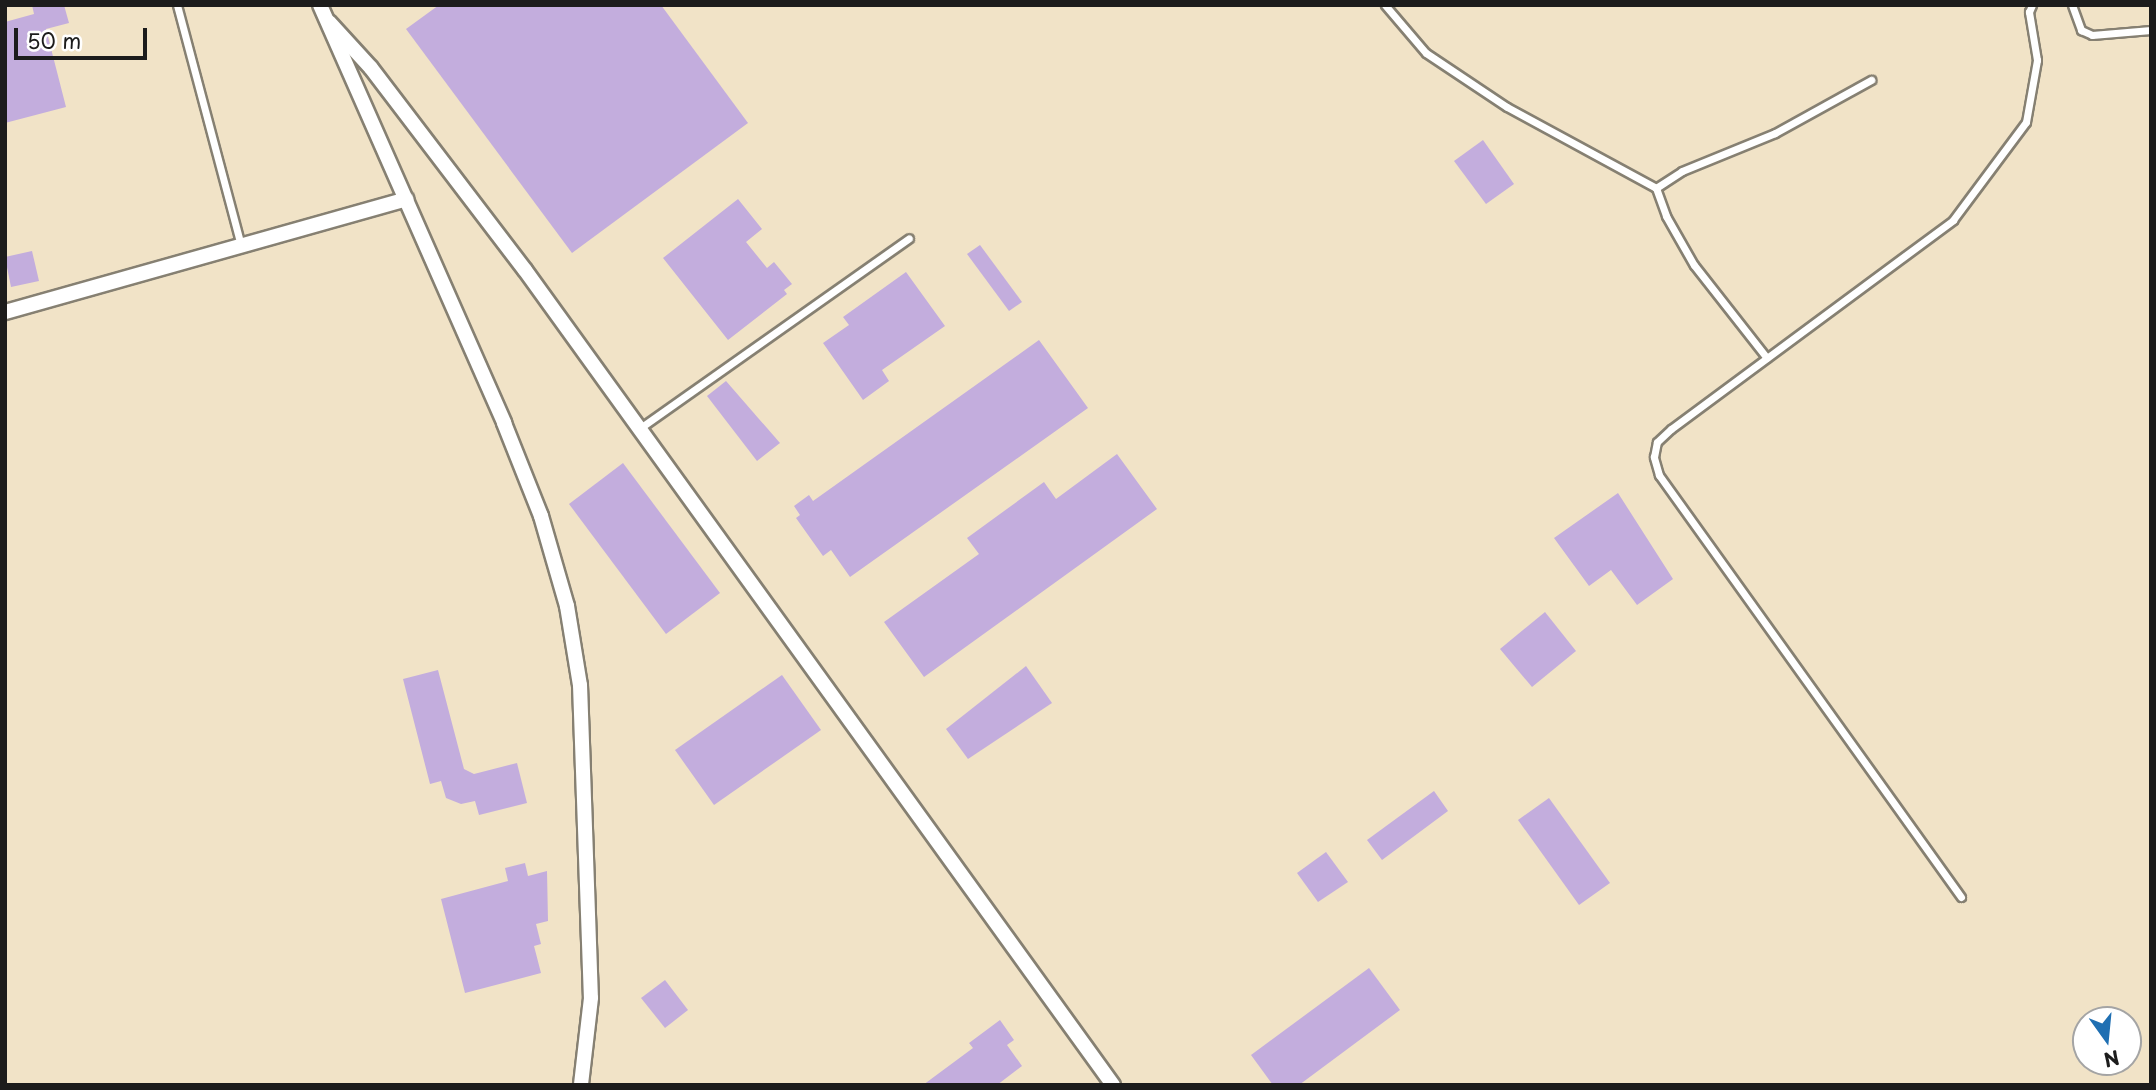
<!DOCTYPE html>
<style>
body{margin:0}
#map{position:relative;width:2156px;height:1090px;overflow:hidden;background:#f1e3c7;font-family:"Playpen Sans",sans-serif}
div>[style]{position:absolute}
.building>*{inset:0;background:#c3addd}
.roads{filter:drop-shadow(2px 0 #868072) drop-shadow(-2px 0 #868072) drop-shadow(0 2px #868072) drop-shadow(0 -2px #868072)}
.service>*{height:7px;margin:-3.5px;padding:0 3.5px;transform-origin:3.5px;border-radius:3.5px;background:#fff}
.minor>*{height:14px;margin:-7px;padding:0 7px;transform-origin:7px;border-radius:7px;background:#fff}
span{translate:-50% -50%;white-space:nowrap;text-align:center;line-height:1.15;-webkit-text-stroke:5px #fff;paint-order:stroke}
.frame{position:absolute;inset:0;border:7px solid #1c1c1c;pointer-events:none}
.north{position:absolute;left:2072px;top:1006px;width:70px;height:70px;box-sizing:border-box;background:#fff;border:2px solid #a4a4a4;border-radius:50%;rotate:165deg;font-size:19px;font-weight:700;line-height:28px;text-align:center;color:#1c1c1c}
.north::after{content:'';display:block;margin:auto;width:24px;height:32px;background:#1f6fb2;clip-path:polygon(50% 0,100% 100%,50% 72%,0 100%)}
.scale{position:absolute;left:14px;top:28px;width:133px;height:32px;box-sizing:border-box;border:4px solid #1c1c1c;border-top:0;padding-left:9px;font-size:21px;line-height:24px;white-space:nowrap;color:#1c1c1c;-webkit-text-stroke:5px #fff;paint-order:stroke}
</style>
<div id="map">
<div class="building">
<i style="clip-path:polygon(32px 5px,64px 5px,69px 23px,46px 29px,66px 107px,5px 123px,5px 22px,34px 14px)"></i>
<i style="clip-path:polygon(439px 5px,661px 5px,748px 123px,572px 253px,406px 29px)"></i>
<i style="clip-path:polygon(1483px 140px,1514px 184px,1486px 204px,1454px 161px)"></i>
<i style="clip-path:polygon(738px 199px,762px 229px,746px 242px,767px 268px,774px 262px,792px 284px,784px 290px,787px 294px,728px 340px,663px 258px)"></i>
<i style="clip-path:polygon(980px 245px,1022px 302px,1009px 311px,967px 254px)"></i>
<i style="clip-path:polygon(32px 251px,39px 281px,11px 287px,5px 257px)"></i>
<i style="clip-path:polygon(906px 272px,945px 326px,882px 370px,889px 381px,863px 400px,823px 343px,849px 325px,843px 317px)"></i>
<i style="clip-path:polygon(1039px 340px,1088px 408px,850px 577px,831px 550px,823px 556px,796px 518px,800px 515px,794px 506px,809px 495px,813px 501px)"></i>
<i style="clip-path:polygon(726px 381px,780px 443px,757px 461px,707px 396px)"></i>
<i style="clip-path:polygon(1117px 454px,1157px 509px,924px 677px,884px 622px,979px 554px,967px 538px,1044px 482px,1056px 499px)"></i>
<i style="clip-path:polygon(623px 463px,720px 593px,666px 634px,569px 504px)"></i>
<i style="clip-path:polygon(1618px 493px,1673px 579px,1637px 605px,1611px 570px,1589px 586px,1554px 538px)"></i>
<i style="clip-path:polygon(1545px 612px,1576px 651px,1532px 687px,1500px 649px)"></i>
<i style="clip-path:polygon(1026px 666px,1052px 703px,968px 759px,946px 729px)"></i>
<i style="clip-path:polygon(438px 670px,464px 769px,474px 774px,517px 763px,527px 803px,479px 815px,475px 801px,461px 804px,446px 798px,441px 781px,430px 784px,403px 679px)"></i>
<i style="clip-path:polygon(782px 675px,821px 730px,714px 805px,675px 750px)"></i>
<i style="clip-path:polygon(1434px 791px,1448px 811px,1382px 860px,1367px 840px)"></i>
<i style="clip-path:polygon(1549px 798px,1610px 883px,1579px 905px,1518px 820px)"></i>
<i style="clip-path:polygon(1326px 852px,1348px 882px,1318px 902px,1297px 873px)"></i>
<i style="clip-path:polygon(525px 863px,528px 876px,547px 871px,548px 921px,536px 924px,541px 944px,534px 946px,541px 973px,465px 993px,441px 899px,508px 881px,505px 868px)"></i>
<i style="clip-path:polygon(1369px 968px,1400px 1010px,1299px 1085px,1273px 1085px,1251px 1055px)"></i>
<i style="clip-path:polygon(665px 980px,688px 1010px,665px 1028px,641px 998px)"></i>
<i style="clip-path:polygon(1000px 1020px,1014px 1040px,1007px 1045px,1022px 1066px,997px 1085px,923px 1085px,973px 1048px,969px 1043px)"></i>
</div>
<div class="roads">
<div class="service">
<i style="left:177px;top:5px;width:248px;rotate:75.1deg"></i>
<i style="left:1385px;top:5px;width:63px;rotate:49.5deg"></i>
<i style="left:1426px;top:53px;width:97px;rotate:33.7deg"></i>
<i style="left:1507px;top:107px;width:170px;rotate:28.5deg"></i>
<i style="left:1656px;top:188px;width:30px;rotate:70deg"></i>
<i style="left:1666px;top:216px;width:56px;rotate:60.3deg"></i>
<i style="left:1694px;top:265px;width:118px;rotate:51.9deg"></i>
<i style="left:2072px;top:5px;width:27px;rotate:70deg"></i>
<i style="left:2081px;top:30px;width:12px;rotate:24deg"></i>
<i style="left:2092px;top:35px;width:59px;rotate:-4.8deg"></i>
<i style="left:1656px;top:188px;width:31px;rotate:-33deg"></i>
<i style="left:1682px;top:171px;width:100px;rotate:-22.2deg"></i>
<i style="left:1775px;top:133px;width:110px;rotate:-28.9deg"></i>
<i style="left:640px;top:428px;width:329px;rotate:-35.2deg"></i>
<i style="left:1961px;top:897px;width:519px;rotate:-125.59deg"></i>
<i style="left:1659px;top:475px;width:19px;rotate:-106deg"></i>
<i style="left:1654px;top:457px;width:15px;rotate:-79deg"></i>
<i style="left:1657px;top:442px;width:19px;rotate:-43deg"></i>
<i style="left:1671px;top:429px;width:351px;rotate:-36.5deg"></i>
<i style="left:1953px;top:220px;width:122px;rotate:-53.3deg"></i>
<i style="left:2026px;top:122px;width:63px;rotate:-79.9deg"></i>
<i style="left:2037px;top:60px;width:49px;rotate:-99.5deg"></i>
<i style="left:2029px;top:12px;width:8px;rotate:-67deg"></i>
</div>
<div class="minor">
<i style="left:320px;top:5px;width:457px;rotate:66.2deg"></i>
<i style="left:504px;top:423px;width:100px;rotate:68.3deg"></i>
<i style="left:541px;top:516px;width:94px;rotate:73.9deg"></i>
<i style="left:567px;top:606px;width:80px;rotate:80.7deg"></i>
<i style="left:580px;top:685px;width:313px;rotate:88deg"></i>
<i style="left:591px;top:998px;width:88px;rotate:96.6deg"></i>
<i style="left:329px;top:22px;width:62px;rotate:47.6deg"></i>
<i style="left:371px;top:68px;width:254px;rotate:52.7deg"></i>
<i style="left:525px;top:270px;width:1005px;rotate:54.19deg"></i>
<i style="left:5px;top:312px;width:417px;rotate:-15.7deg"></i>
</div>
</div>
<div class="frame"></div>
<div class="north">N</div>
<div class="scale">50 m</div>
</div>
